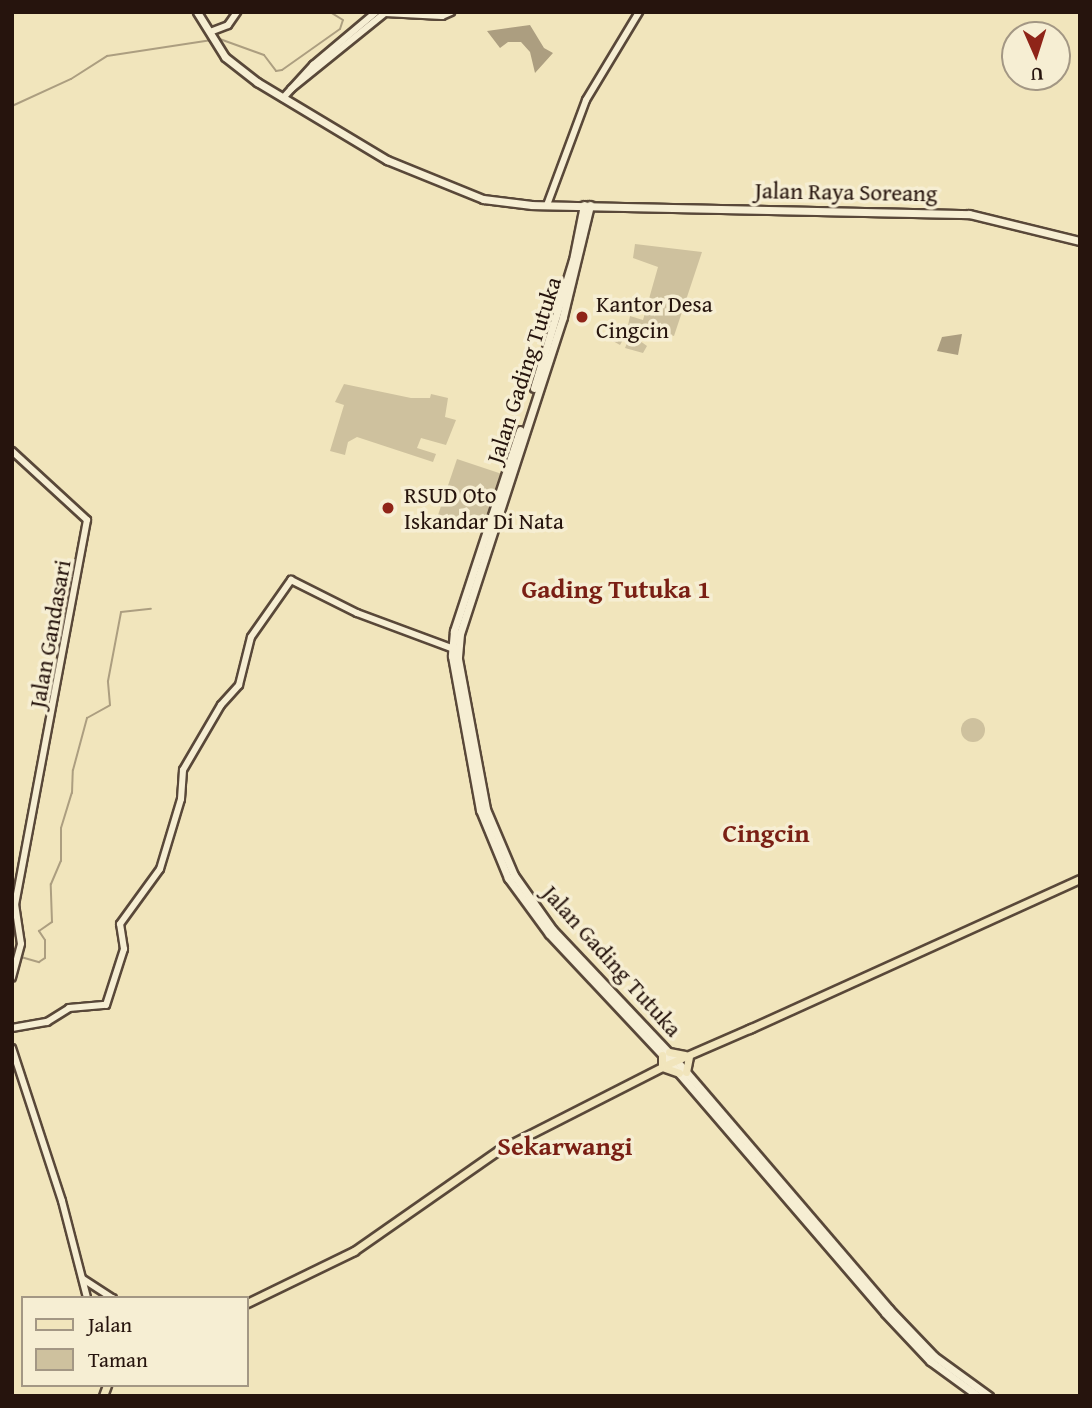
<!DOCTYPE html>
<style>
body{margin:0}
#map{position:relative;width:1092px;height:1408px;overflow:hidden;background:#f1e5bc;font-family:"Gentium Book Plus",serif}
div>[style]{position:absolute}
.green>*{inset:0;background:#cec19e}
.round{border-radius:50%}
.water>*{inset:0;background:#ac9e80}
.stream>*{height:2px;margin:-1px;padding:0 1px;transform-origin:1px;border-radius:1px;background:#ac9e80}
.roads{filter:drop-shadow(2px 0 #594839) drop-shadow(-2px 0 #594839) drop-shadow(0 2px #594839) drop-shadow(0 -2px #594839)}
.tertiary>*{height:6px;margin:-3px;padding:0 3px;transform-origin:3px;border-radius:3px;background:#f6eed3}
.secondary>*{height:7px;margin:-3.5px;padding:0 3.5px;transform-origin:3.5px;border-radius:3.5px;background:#f6eed3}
.primary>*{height:7px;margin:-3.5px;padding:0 3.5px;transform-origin:3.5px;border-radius:3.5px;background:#f1e5bc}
.dots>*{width:19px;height:19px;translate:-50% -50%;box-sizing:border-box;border:4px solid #f6eed3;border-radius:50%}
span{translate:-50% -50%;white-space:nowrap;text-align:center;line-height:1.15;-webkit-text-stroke:7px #f6eed3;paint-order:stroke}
.street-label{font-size:23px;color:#26140d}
.poi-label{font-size:23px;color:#26140d}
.left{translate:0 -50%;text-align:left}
.quarter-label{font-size:26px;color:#7a1f14;font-weight:700}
.frame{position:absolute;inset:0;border:14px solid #26140d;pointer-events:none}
.legend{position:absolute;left:21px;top:1296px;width:228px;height:91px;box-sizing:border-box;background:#f6eed3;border:2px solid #a39784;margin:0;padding:9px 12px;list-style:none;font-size:21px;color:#26140d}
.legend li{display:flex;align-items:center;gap:14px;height:35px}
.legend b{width:35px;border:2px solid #a39784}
.north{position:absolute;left:1001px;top:21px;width:70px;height:70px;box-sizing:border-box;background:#f6eed3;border:2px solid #a39784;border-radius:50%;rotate:177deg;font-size:19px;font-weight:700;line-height:28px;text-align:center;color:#26140d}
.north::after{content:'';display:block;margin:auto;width:24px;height:32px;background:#8f2418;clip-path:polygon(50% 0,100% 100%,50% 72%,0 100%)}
</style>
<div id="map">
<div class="green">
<i style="clip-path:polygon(635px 244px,702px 252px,674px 336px,635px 324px,636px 338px,647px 346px,643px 353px,625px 348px,628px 341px,624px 338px,620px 345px,613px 341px,615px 332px,626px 335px,630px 316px,643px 320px,658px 267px,633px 258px)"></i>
<i style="clip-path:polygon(344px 384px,411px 398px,430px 398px,431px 394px,448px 398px,445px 417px,456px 420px,446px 445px,421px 438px,417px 448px,436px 454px,433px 462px,357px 437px,348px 442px,345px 455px,330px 451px,344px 405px,335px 402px)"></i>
<i style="clip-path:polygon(457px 459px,502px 474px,482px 533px,437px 518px)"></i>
<i class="round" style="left:961px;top:718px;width:24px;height:24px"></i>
</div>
<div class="water">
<i style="clip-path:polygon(530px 25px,544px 48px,553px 53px,535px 73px,530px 52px,521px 42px,508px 42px,500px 48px,487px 31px)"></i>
<i style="clip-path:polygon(962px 334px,958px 355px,937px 351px,942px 337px)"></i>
</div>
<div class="stream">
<i style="left:217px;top:38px;width:50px;rotate:19.9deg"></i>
<i style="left:264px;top:55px;width:20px;rotate:53deg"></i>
<i style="left:276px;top:71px;width:6px;rotate:-9deg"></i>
<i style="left:282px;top:70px;width:71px;rotate:-35.3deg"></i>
<i style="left:340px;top:29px;width:9px;rotate:-72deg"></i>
<i style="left:343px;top:20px;width:15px;rotate:-148deg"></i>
<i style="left:12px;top:106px;width:65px;rotate:-24.6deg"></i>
<i style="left:71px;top:79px;width:43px;rotate:-32.6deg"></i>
<i style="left:107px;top:56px;width:106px;rotate:-8.7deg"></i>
<i style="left:21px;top:957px;width:19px;rotate:16deg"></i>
<i style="left:39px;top:962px;width:7px;rotate:-34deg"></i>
<i style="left:45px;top:958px;width:18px;rotate:-90deg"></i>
<i style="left:45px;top:940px;width:11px;rotate:-124deg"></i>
<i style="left:39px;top:931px;width:16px;rotate:-35deg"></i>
<i style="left:52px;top:922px;width:38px;rotate:-92deg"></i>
<i style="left:51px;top:884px;width:25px;rotate:-67deg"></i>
<i style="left:61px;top:861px;width:33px;rotate:-90deg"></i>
<i style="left:61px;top:828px;width:37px;rotate:-73deg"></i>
<i style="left:72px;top:793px;width:23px;rotate:-88deg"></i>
<i style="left:73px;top:770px;width:54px;rotate:-74.9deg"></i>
<i style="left:87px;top:718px;width:26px;rotate:-29deg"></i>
<i style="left:110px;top:705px;width:24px;rotate:-95deg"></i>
<i style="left:108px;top:681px;width:70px;rotate:-79.3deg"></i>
<i style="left:121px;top:612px;width:30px;rotate:-6deg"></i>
</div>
<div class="roads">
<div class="tertiary">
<i style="left:210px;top:32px;width:19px;rotate:-21deg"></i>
<i style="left:228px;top:25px;width:16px;rotate:-55deg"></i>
<i style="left:291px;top:89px;width:121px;rotate:-39deg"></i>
<i style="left:385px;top:13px;width:57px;rotate:3deg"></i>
<i style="left:442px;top:16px;width:10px;rotate:-24deg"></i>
<i style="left:283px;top:98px;width:45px;rotate:-47.7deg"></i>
<i style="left:313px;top:65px;width:82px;rotate:-40.1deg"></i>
<i style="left:547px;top:205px;width:112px;rotate:-69.6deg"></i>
<i style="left:586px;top:100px;width:103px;rotate:-58.9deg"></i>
<i style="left:12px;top:451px;width:102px;rotate:42.6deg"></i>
<i style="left:87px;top:520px;width:391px;rotate:100.6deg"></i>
<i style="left:15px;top:904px;width:40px;rotate:81.5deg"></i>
<i style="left:21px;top:944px;width:35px;rotate:105deg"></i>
<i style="left:12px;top:1028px;width:36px;rotate:-10deg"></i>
<i style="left:47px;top:1022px;width:26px;rotate:-32deg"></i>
<i style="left:69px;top:1008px;width:37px;rotate:-5deg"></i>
<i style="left:106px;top:1005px;width:59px;rotate:-72.2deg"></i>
<i style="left:124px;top:949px;width:25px;rotate:-99deg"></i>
<i style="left:120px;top:924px;width:68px;rotate:-54deg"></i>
<i style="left:160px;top:869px;width:73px;rotate:-73.3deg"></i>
<i style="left:181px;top:799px;width:29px;rotate:-86deg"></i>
<i style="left:183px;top:770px;width:75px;rotate:-59.7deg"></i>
<i style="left:221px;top:705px;width:27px;rotate:-48deg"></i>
<i style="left:239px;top:685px;width:49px;rotate:-76deg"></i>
<i style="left:251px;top:637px;width:70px;rotate:-54.9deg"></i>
<i style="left:291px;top:580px;width:74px;rotate:26.6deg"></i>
<i style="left:357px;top:613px;width:103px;rotate:20.4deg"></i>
<i style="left:12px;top:1048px;width:161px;rotate:71.9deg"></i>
<i style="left:62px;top:1201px;width:100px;rotate:75.5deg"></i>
<i style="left:83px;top:1279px;width:33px;rotate:33deg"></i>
</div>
<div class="secondary">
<i style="left:197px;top:12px;width:53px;rotate:58.1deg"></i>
<i style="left:225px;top:57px;width:41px;rotate:38deg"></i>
<i style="left:257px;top:82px;width:152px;rotate:31deg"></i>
<i style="left:387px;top:160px;width:104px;rotate:22.1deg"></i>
<i style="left:483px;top:199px;width:49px;rotate:7deg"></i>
<i style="left:532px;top:205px;width:437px;rotate:1.2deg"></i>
<i style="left:969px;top:214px;width:114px;rotate:13.7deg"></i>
<i style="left:590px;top:205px;width:115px;rotate:103.6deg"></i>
<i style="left:563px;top:317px;width:333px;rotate:108deg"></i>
<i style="left:460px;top:634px;width:25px;rotate:95deg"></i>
<i style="left:458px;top:659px;width:153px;rotate:79.4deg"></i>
<i style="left:486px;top:809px;width:72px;rotate:67deg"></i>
<i style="left:514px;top:875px;width:67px;rotate:54.7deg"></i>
<i style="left:553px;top:930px;width:178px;rotate:46.6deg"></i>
<i style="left:675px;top:1059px;width:329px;rotate:49.4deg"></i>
<i style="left:889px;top:1309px;width:65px;rotate:46.2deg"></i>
<i style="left:934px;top:1356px;width:68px;rotate:36deg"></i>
<i style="left:534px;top:388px;width:134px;rotate:-73.1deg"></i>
<i style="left:573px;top:260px;width:56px;rotate:-78.7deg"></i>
<i style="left:520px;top:430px;width:212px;rotate:108.2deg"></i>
<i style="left:454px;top:631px;width:25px;rotate:95deg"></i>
<i style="left:452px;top:656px;width:157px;rotate:79.7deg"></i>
<i style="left:480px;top:810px;width:74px;rotate:67.6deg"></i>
<i style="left:508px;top:878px;width:69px;rotate:53.8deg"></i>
<i style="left:549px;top:934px;width:178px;rotate:46.8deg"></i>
<i style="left:671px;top:1064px;width:328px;rotate:49.3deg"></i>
<i style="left:885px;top:1313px;width:66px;rotate:46.8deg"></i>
<i style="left:930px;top:1361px;width:59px;rotate:36.1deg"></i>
<i style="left:107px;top:1298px;width:5px"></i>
</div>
<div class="primary">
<i style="left:749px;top:1029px;width:363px;rotate:-24.4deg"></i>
<i style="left:669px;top:1052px;width:16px;rotate:11deg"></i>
<i style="left:662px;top:1055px;width:12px;rotate:90deg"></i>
<i style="left:662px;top:1067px;width:18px;rotate:19deg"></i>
<i style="left:686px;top:1072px;width:15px;rotate:-79deg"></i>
<i style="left:247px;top:1303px;width:119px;rotate:-25.9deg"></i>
<i style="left:354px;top:1251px;width:177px;rotate:-34.9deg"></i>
<i style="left:499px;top:1150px;width:187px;rotate:-27deg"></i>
<i style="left:666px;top:1065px;width:93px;rotate:-23.5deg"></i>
<i style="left:103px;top:1396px;width:12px;rotate:-70deg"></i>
</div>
</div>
<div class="dots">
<i style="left:582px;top:317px;background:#8f2418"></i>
<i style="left:388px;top:508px;background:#8f2418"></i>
</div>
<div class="street-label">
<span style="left:846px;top:192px;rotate:1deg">Jalan Raya Soreang</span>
<span style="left:524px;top:370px;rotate:-72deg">Jalan Gading Tutuka</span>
<span style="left:50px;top:634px;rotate:-80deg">Jalan Gandasari</span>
<span style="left:612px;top:961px;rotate:48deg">Jalan Gading Tutuka</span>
</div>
<div class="poi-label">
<span class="left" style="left:596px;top:317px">Kantor Desa<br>Cingcin</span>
<span class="left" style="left:404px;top:508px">RSUD Oto<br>Iskandar Di Nata</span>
</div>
<div class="quarter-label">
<span style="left:616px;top:589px">Gading Tutuka 1</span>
<span style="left:766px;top:833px">Cingcin</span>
<span style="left:565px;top:1146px">Sekarwangi</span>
</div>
<div class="frame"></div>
<ul class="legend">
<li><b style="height:9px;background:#f1e5bc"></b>Jalan</li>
<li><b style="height:19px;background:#cec19e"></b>Taman</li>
</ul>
<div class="north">U</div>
</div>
